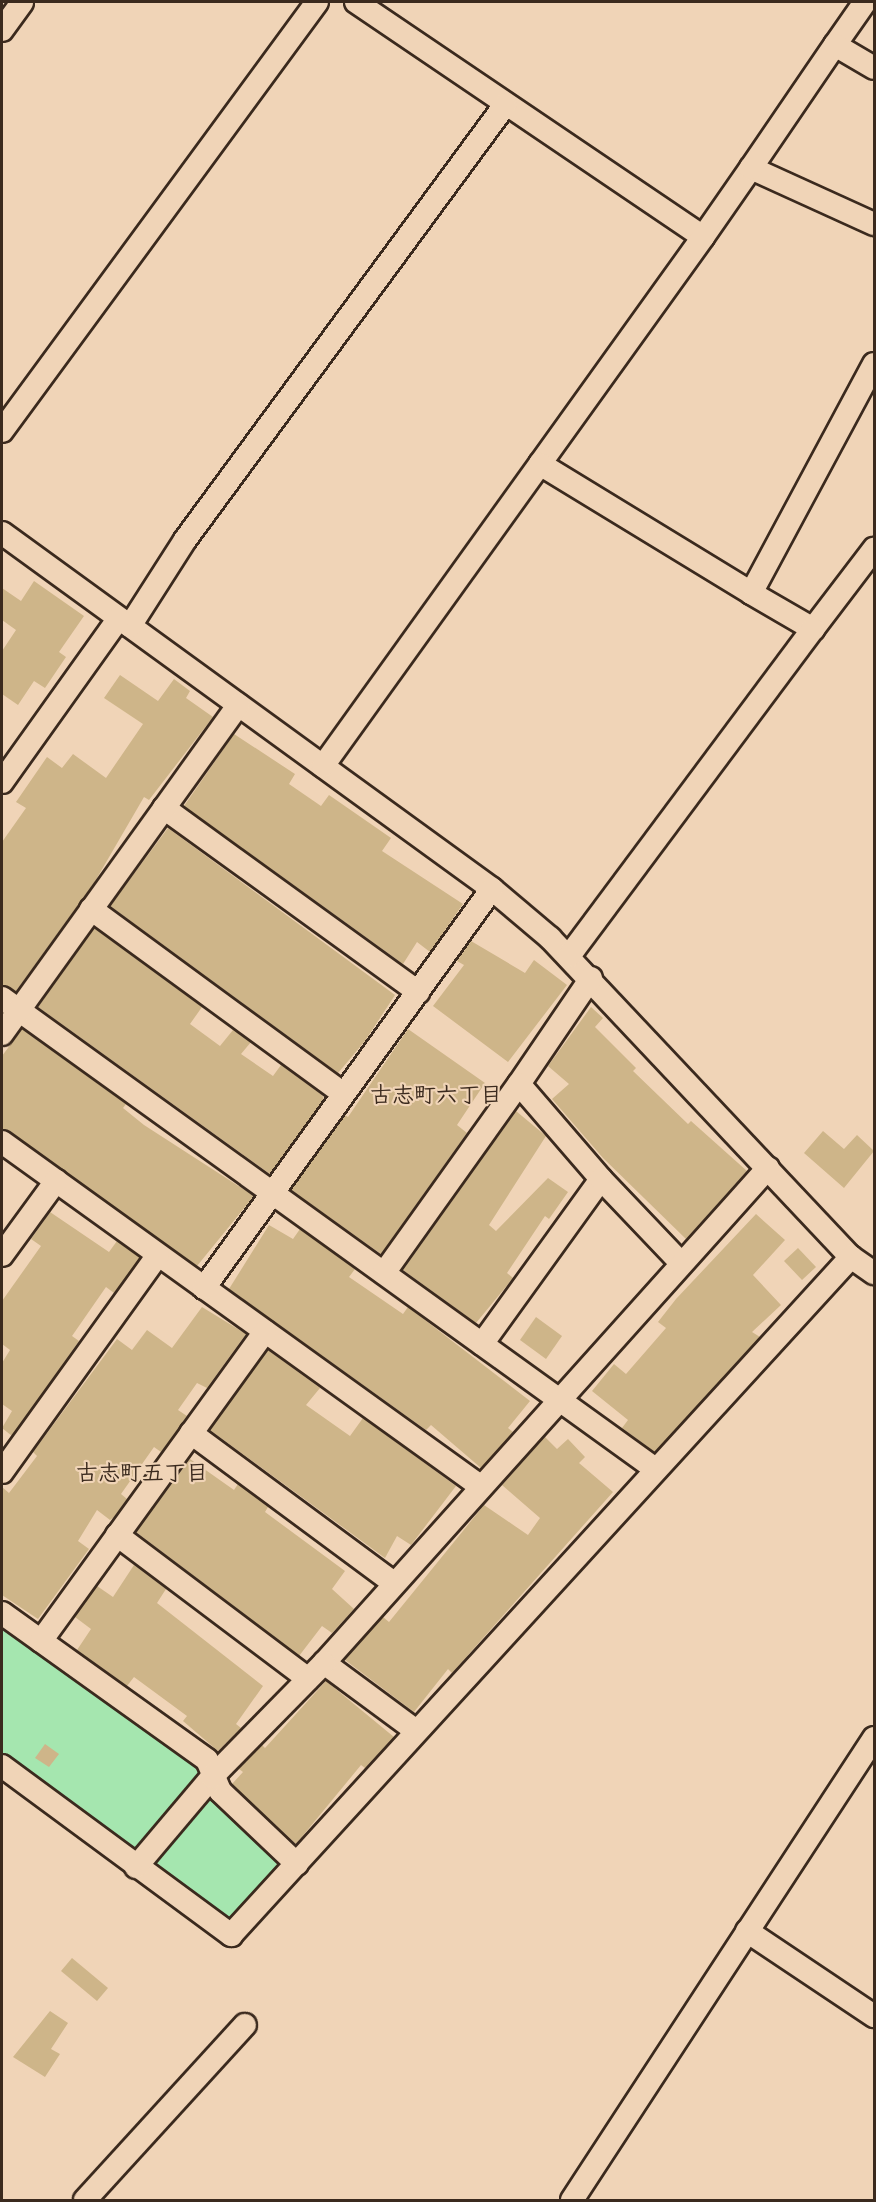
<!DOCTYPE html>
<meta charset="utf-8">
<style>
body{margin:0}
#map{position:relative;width:876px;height:2202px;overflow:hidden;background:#f0d4b7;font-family:Caveat,"Klee One",sans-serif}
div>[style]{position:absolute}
.green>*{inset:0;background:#a5e6af}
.building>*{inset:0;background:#ceb589}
.roads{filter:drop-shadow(2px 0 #3b2a1e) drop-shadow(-2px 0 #3b2a1e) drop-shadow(0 2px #3b2a1e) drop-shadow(0 -2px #3b2a1e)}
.minor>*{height:22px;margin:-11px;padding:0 11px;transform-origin:11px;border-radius:11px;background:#f0d4b7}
span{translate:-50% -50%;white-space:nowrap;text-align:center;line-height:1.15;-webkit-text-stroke:4.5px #f0d4b7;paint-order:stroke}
.neighbourhood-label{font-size:22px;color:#3b2a1e;font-weight:700}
.frame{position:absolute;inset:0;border:3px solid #3b2a1e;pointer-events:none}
</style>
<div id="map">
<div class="green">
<i style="clip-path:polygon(2px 1620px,202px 1768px,301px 1875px,234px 1945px,2px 1778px)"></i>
</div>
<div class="building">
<i style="clip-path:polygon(34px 581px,84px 616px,59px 652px,66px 657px,45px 688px,34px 681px,18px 705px,2px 694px,2px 651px,16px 630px,2px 620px,2px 588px,21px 601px)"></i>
<i style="clip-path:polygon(120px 675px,158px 701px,174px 679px,190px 691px,186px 698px,213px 717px,149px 800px,144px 797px,94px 883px,16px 991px,2px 985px,2px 842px,26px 808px,16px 802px,47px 757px,62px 768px,73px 754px,106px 778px,143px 724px,104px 698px)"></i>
<i style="clip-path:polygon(234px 734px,295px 774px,289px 784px,321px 806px,329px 795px,391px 838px,382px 851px,463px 904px,430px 952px,417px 942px,403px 964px,184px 806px)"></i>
<i style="clip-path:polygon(168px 828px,395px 995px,365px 1041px,338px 1073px,110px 906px)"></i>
<i style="clip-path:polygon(94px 928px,202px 1007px,190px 1024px,220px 1046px,233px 1030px,251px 1042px,241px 1054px,273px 1076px,281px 1065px,322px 1095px,324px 1099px,270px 1174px,38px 1007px)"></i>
<i style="clip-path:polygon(471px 941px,525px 973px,534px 960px,567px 985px,508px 1062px,433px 1006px,464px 965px,457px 961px)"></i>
<i style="clip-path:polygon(591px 1007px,603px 1018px,595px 1027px,636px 1068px,633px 1071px,688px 1124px,691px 1121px,747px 1171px,686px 1239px,603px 1158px,552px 1099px,569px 1084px,548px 1066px)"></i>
<i style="clip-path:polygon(22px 1029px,126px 1104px,123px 1108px,144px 1125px,254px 1196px,197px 1266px,2px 1129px,2px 1056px)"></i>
<i style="clip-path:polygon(408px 1029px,485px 1083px,457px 1125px,467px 1133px,381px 1254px,291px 1190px,345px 1115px,348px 1117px)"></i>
<i style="clip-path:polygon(516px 1111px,546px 1136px,489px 1225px,496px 1231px,548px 1178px,568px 1192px,549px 1219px,545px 1216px,507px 1273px,513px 1278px,476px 1323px,403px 1270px)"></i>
<i style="clip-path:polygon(823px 1131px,844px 1149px,857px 1135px,874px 1151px,844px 1188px,804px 1153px)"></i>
<i style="clip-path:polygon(50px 1212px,109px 1252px,117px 1241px,140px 1258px,114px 1293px,106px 1287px,72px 1336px,79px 1341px,12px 1436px,2px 1428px,12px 1411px,2px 1404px,2px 1363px,10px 1350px,2px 1344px,2px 1301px,41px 1246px,31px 1239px)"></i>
<i style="clip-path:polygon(756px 1214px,785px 1240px,753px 1275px,781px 1305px,752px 1332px,760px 1337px,655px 1452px,622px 1428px,628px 1420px,592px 1391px,614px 1364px,626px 1374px,666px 1328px,658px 1322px,676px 1299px)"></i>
<i style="clip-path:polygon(269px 1225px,293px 1239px,300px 1229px,355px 1269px,349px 1277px,403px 1314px,408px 1307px,530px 1401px,508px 1428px,513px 1432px,481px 1468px,431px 1425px,426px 1430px,229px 1289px)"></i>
<i style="clip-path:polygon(798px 1248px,816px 1267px,802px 1280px,784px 1261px)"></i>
<i style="clip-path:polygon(202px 1307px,246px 1334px,207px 1388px,197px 1383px,178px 1410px,187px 1416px,161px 1452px,154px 1447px,121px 1494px,127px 1499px,114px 1517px,110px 1520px,97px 1510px,78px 1541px,89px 1549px,38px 1619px,2px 1595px,2px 1487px,9px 1493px,37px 1456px,33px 1452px,117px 1339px,132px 1350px,147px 1330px,172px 1348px)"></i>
<i style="clip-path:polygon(536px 1317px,562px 1336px,546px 1359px,520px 1340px)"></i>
<i style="clip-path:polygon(268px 1350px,320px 1388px,306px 1405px,350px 1436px,363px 1418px,456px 1486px,411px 1545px,397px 1536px,385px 1558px,210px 1430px)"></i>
<i style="clip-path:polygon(545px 1437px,557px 1449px,568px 1439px,585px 1457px,579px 1463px,613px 1492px,452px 1673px,448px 1669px,414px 1712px,345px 1660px,383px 1617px,389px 1622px,484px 1505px,528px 1535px,540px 1518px,502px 1485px)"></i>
<i style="clip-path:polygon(190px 1459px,234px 1490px,238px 1484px,268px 1507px,265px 1512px,345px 1571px,332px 1589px,354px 1609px,332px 1633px,322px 1626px,299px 1656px,136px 1532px)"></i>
<i style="clip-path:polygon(134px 1565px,166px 1589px,157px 1603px,263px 1686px,236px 1724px,241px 1728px,218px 1751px,183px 1721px,187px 1716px,134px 1677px,127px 1686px,77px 1650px,91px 1629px,75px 1617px,97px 1586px,113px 1597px)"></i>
<i style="clip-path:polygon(326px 1681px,394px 1737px,365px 1768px,361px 1765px,296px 1844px,232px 1784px,243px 1772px,239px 1769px,262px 1745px,265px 1748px)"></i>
<i style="clip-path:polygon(45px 1744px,59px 1754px,49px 1767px,35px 1758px)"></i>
<i style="clip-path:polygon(72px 1958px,108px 1988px,97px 2001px,61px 1971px)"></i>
<i style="clip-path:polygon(50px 2011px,68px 2023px,51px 2049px,60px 2054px,45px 2077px,13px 2057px)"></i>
</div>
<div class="roads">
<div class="minor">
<i style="left:356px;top:2px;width:419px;rotate:34.1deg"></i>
<i style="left:703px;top:237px;width:84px;rotate:-55.2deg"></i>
<i style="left:751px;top:168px;width:135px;rotate:24.5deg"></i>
<i style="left:2px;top:30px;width:34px;rotate:-54deg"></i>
<i style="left:835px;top:45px;width:52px;rotate:-55.1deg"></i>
<i style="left:751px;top:168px;width:149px;rotate:-55.7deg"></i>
<i style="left:835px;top:45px;width:45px;rotate:30.5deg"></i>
<i style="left:703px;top:237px;width:279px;rotate:125.7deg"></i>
<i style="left:540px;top:464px;width:247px;rotate:31.4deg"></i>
<i style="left:874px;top:364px;width:260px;rotate:118.2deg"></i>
<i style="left:751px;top:593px;width:72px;rotate:30.1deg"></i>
<i style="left:813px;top:629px;width:101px;rotate:-52.7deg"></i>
<i style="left:2px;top:431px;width:532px;rotate:-53.71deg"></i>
<i style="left:2px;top:533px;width:606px;rotate:36deg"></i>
<i style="left:492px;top:889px;width:76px;rotate:40.2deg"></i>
<i style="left:550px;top:938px;width:439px;rotate:46.7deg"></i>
<i style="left:851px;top:1257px;width:28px;rotate:35deg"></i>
<i style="left:130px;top:626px;width:102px;rotate:-57.4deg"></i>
<i style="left:185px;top:540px;width:540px;rotate:-53.66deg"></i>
<i style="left:323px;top:766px;width:372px;rotate:-54.3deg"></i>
<i style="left:2px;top:782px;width:201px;rotate:-54.5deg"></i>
<i style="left:164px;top:808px;width:314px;rotate:35.9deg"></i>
<i style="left:91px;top:909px;width:313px;rotate:36.2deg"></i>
<i style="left:569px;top:956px;width:408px;rotate:-53.3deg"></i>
<i style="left:2px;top:998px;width:804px;rotate:35.79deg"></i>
<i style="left:2px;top:1034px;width:405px;rotate:-54.3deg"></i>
<i style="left:519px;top:1084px;width:128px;rotate:-55.8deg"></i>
<i style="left:2px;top:1142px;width:589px;rotate:35.74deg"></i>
<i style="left:2px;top:1255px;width:92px;rotate:-53.9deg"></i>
<i style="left:384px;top:1273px;width:232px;rotate:-54.5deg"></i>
<i style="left:519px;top:1084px;width:125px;rotate:49.2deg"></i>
<i style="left:204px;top:1288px;width:492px;rotate:-54.2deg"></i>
<i style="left:482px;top:1344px;width:203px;rotate:-54.2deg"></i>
<i style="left:601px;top:1179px;width:116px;rotate:46.4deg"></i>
<i style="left:191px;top:1433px;width:252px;rotate:36.5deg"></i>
<i style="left:2px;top:1472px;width:267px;rotate:-54.3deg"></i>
<i style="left:117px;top:1535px;width:239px;rotate:37deg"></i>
<i style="left:2px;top:1613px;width:252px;rotate:35.6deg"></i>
<i style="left:207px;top:1760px;width:34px;rotate:67deg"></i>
<i style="left:220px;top:1791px;width:106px;rotate:43.5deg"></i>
<i style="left:41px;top:1641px;width:382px;rotate:-54.1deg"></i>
<i style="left:415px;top:1730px;width:113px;rotate:-143.6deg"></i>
<i style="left:324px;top:1663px;width:665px;rotate:-48.11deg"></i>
<i style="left:2px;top:1766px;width:285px;rotate:36.4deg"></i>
<i style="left:231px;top:1935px;width:919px;rotate:-47.56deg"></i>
<i style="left:136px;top:1867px;width:118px;rotate:-49.8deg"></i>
<i style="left:212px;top:1777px;width:160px;rotate:-45.5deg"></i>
<i style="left:747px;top:1931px;width:153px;rotate:33.8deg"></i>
<i style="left:85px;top:2200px;width:237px;rotate:-47.6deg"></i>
<i style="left:572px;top:2200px;width:552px;rotate:-56.83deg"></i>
</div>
</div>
<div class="neighbourhood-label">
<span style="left:436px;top:1096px">古志町六丁目</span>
<span style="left:142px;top:1474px">古志町五丁目</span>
</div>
<div class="frame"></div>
</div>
